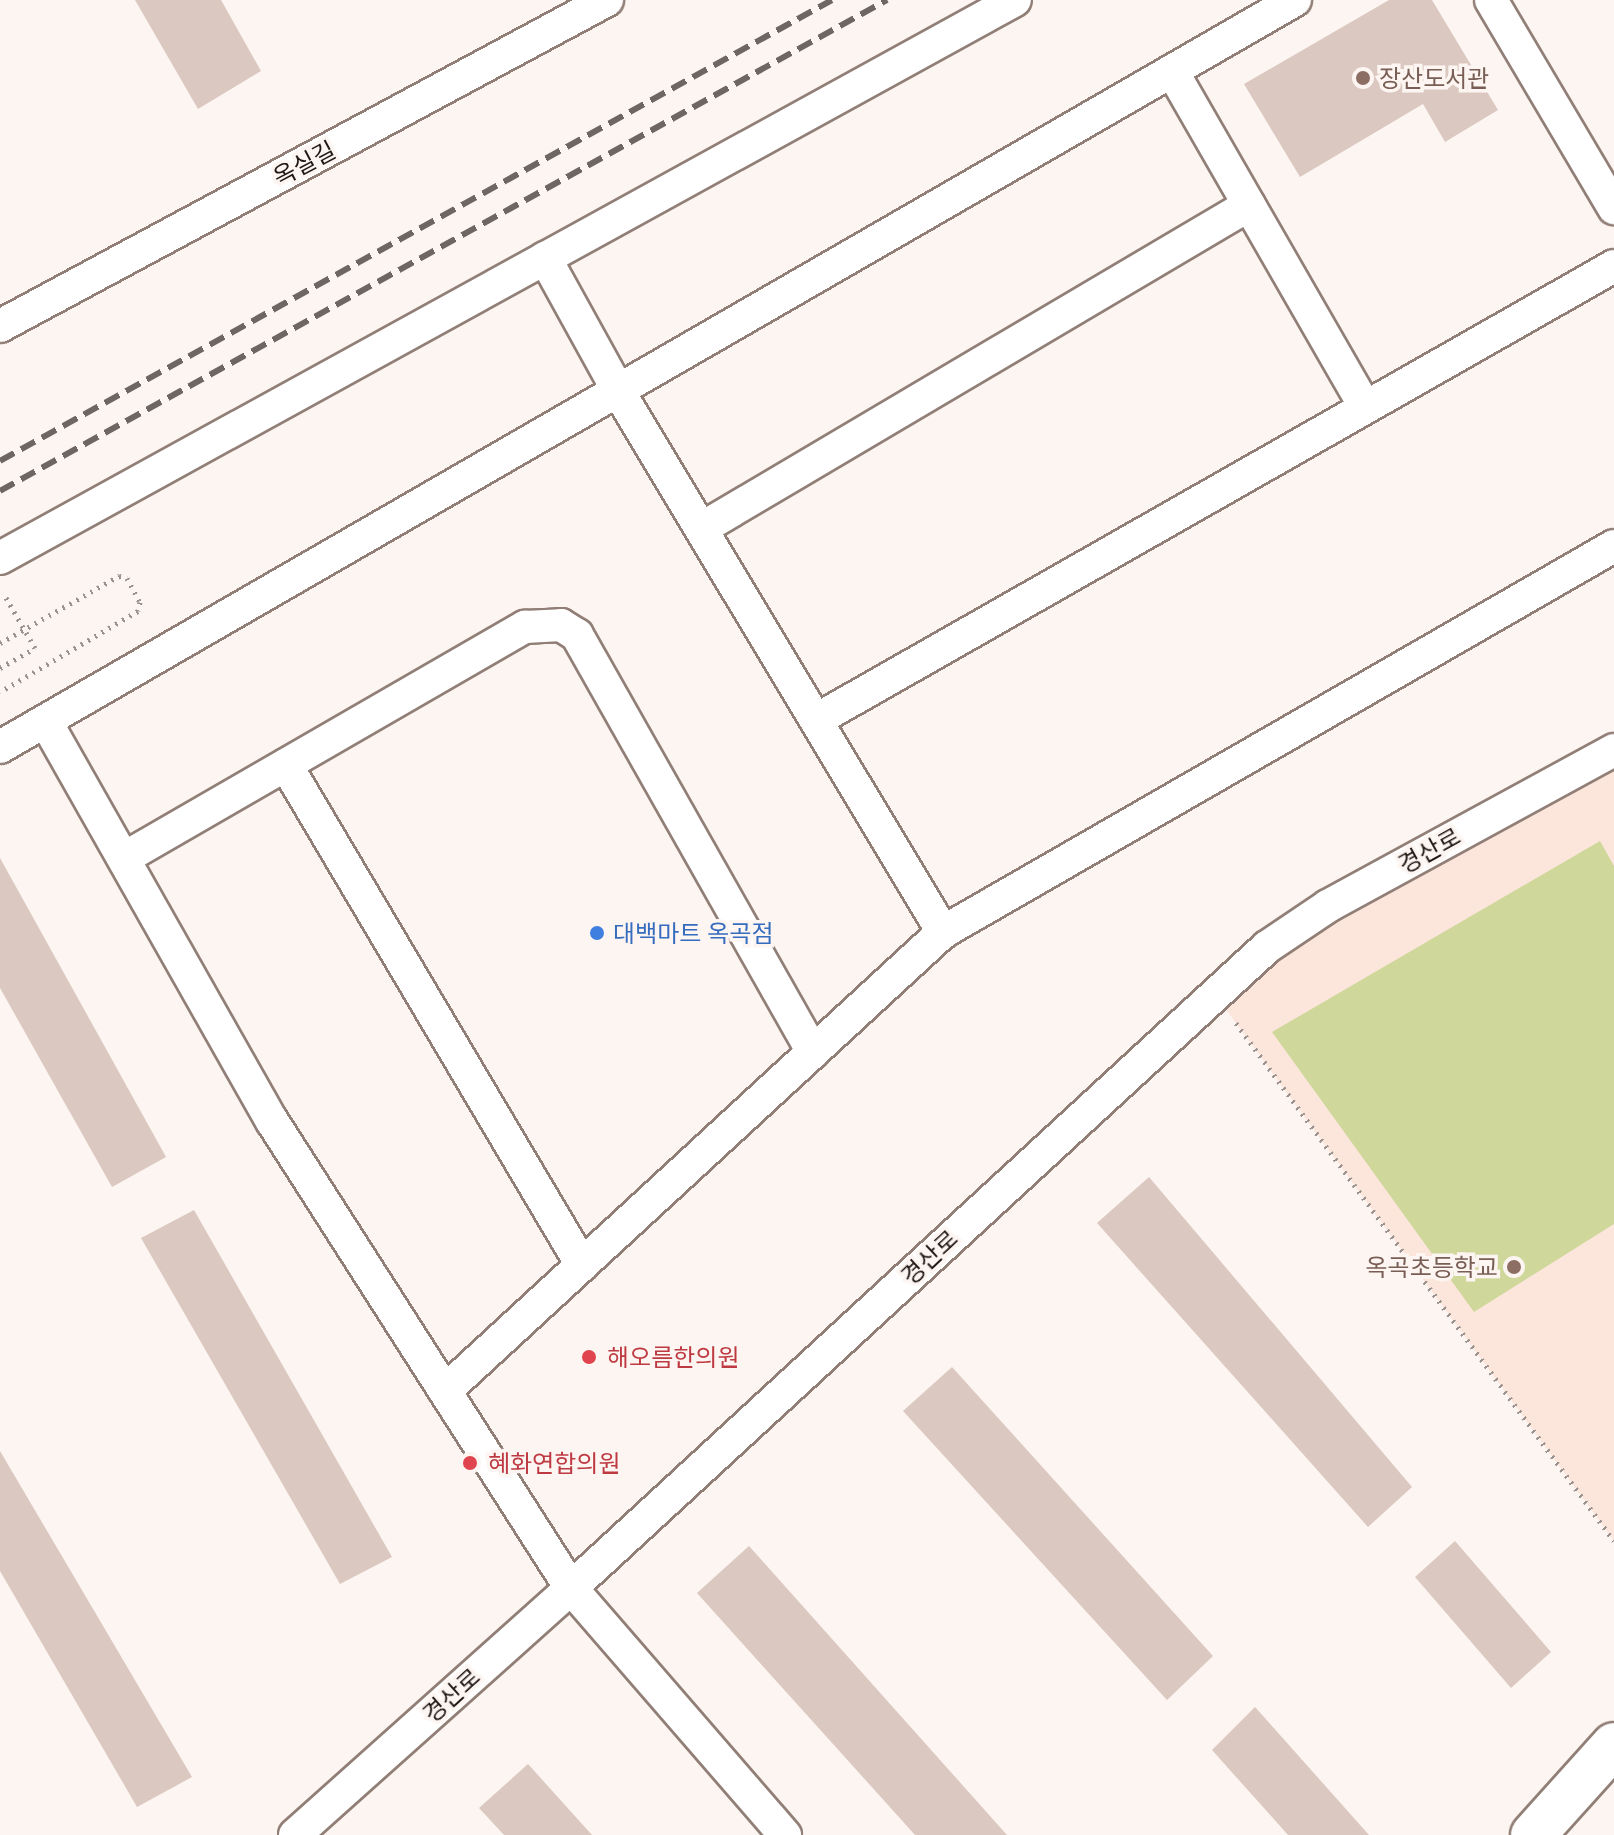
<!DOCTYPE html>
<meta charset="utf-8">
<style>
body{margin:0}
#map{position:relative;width:1614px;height:1835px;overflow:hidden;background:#fdf5f1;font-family:"Golos Text","Noto Sans KR",sans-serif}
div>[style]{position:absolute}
.built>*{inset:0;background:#fce6dc}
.green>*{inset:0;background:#cfd79a}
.building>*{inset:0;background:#dbc8c0}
.path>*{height:5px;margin-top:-2.5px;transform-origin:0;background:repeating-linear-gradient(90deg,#99928e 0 2px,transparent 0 8px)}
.roads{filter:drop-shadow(2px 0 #917f77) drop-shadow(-2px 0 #917f77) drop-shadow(0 2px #917f77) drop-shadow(0 -2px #917f77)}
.street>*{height:32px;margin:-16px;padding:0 16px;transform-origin:16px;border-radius:16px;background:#fff}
.secondary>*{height:44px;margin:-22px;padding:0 22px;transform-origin:22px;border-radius:22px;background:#fff}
.rail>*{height:6px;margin-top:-3px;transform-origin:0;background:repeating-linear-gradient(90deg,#6d6662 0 16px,transparent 0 24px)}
.dots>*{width:22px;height:22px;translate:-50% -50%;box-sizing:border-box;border:4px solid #fdf5f1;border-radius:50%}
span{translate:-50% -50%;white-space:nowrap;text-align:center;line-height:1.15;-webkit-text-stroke:7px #fdf5f1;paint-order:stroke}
.education-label{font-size:24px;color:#785e54}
.left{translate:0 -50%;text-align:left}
.right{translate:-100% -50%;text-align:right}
.street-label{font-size:24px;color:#1f1815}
.shop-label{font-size:24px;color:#366cbe}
.health-label{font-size:24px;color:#be3a42}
</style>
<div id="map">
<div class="built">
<i style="clip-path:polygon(1614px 750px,1614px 1541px,1214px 993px)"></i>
</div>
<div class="green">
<i style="clip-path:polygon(1600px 841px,1614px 866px,1614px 1224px,1474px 1312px,1272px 1032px)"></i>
</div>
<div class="building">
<i style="clip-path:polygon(135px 0,221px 0,261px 71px,198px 109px)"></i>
<i style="clip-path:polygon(1389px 0,1432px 0,1498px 110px,1445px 142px,1423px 104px,1300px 177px,1244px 84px)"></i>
<i style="clip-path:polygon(0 858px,166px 1157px,112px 1187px,0 988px)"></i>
<i style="clip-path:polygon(1149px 1177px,1412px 1487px,1368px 1527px,1097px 1223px)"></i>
<i style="clip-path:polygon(194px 1210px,392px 1557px,340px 1584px,141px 1238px)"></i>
<i style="clip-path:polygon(952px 1367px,1213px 1656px,1167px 1700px,903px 1411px)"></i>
<i style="clip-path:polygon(0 1451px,192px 1777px,137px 1807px,0 1571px)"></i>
<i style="clip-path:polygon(1455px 1541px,1551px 1652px,1511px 1688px,1415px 1577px)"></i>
<i style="clip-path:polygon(749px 1546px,1007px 1835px,915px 1835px,697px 1593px)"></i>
<i style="clip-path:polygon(1255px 1707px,1369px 1835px,1288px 1835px,1212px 1750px)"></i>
<i style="clip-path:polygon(528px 1764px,592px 1835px,504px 1835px,479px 1808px)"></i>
</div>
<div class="path">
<i style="left:0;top:643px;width:137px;rotate:-29.4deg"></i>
<i style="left:119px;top:576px;width:8px;rotate:14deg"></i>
<i style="left:127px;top:578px;width:27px;rotate:62deg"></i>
<i style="left:140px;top:602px;width:9px;rotate:103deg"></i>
<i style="left:138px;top:611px;width:160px;rotate:149.6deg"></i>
<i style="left:0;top:668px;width:40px;rotate:-29.7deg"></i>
<i style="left:35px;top:648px;width:62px;rotate:-119.9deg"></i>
<i style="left:1236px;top:1023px;width:641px;rotate:53.88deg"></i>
</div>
<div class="roads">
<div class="street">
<i style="left:1491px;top:0;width:242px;rotate:59.4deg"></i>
<i style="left:1172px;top:71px;width:387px;rotate:60.1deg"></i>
<i style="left:545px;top:258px;width:155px;rotate:61.1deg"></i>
<i style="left:620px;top:394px;width:628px;rotate:59.02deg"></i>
<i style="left:0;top:326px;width:689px;rotate:-28.24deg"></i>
<i style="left:704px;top:527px;width:633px;rotate:-30.58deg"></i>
<i style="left:0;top:558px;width:1158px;rotate:-28.8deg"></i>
<i style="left:818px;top:719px;width:916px;rotate:-29.64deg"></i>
<i style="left:46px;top:722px;width:459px;rotate:60.5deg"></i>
<i style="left:272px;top:1121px;width:555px;rotate:57.37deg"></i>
<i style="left:571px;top:1588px;width:327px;rotate:49.1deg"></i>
<i style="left:0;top:747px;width:1495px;rotate:-29.98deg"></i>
<i style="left:286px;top:765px;width:581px;rotate:59.37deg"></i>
<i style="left:126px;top:857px;width:461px;rotate:-30deg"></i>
<i style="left:525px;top:627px;width:36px;rotate:-3deg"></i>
<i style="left:561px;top:625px;width:19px;rotate:32deg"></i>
<i style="left:577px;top:635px;width:479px;rotate:60.5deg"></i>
<i style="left:445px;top:1391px;width:677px;rotate:-42.67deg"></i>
<i style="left:943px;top:932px;width:774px;rotate:-29.91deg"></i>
<i style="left:295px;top:1835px;width:370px;rotate:-41.8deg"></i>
<i style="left:571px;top:1588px;width:946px;rotate:-42.64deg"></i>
<i style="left:1267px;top:947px;width:73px;rotate:-33.9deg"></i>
<i style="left:1328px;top:906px;width:326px;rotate:-28.6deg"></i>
</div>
<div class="secondary">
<i style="left:1533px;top:1835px;width:121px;rotate:-48deg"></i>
</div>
</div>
<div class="rail">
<i style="left:0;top:461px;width:951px;rotate:-28.99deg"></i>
<i style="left:0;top:491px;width:1014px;rotate:-28.97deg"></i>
</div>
<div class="dots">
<i style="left:1363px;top:78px;background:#8d6e63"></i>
<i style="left:597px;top:933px;background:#3f7fe0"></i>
<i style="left:1514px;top:1267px;background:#8d6e63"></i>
<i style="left:589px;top:1357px;background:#e0444e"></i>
<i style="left:470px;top:1463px;background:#e0444e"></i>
</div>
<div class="education-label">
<span class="left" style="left:1379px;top:78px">장산도서관</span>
<span class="right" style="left:1498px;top:1267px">옥곡초등학교</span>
</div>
<div class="street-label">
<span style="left:304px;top:163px;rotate:-28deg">옥실길</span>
<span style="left:1429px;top:850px;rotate:-29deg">경산로</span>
<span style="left:929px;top:1257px;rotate:-43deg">경산로</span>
<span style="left:451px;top:1695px;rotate:-42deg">경산로</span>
</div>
<div class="shop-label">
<span class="left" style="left:613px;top:933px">대백마트 옥곡점</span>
</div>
<div class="health-label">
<span class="left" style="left:607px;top:1357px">해오름한의원</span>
<span class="left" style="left:488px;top:1463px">혜화연합의원</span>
</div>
</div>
